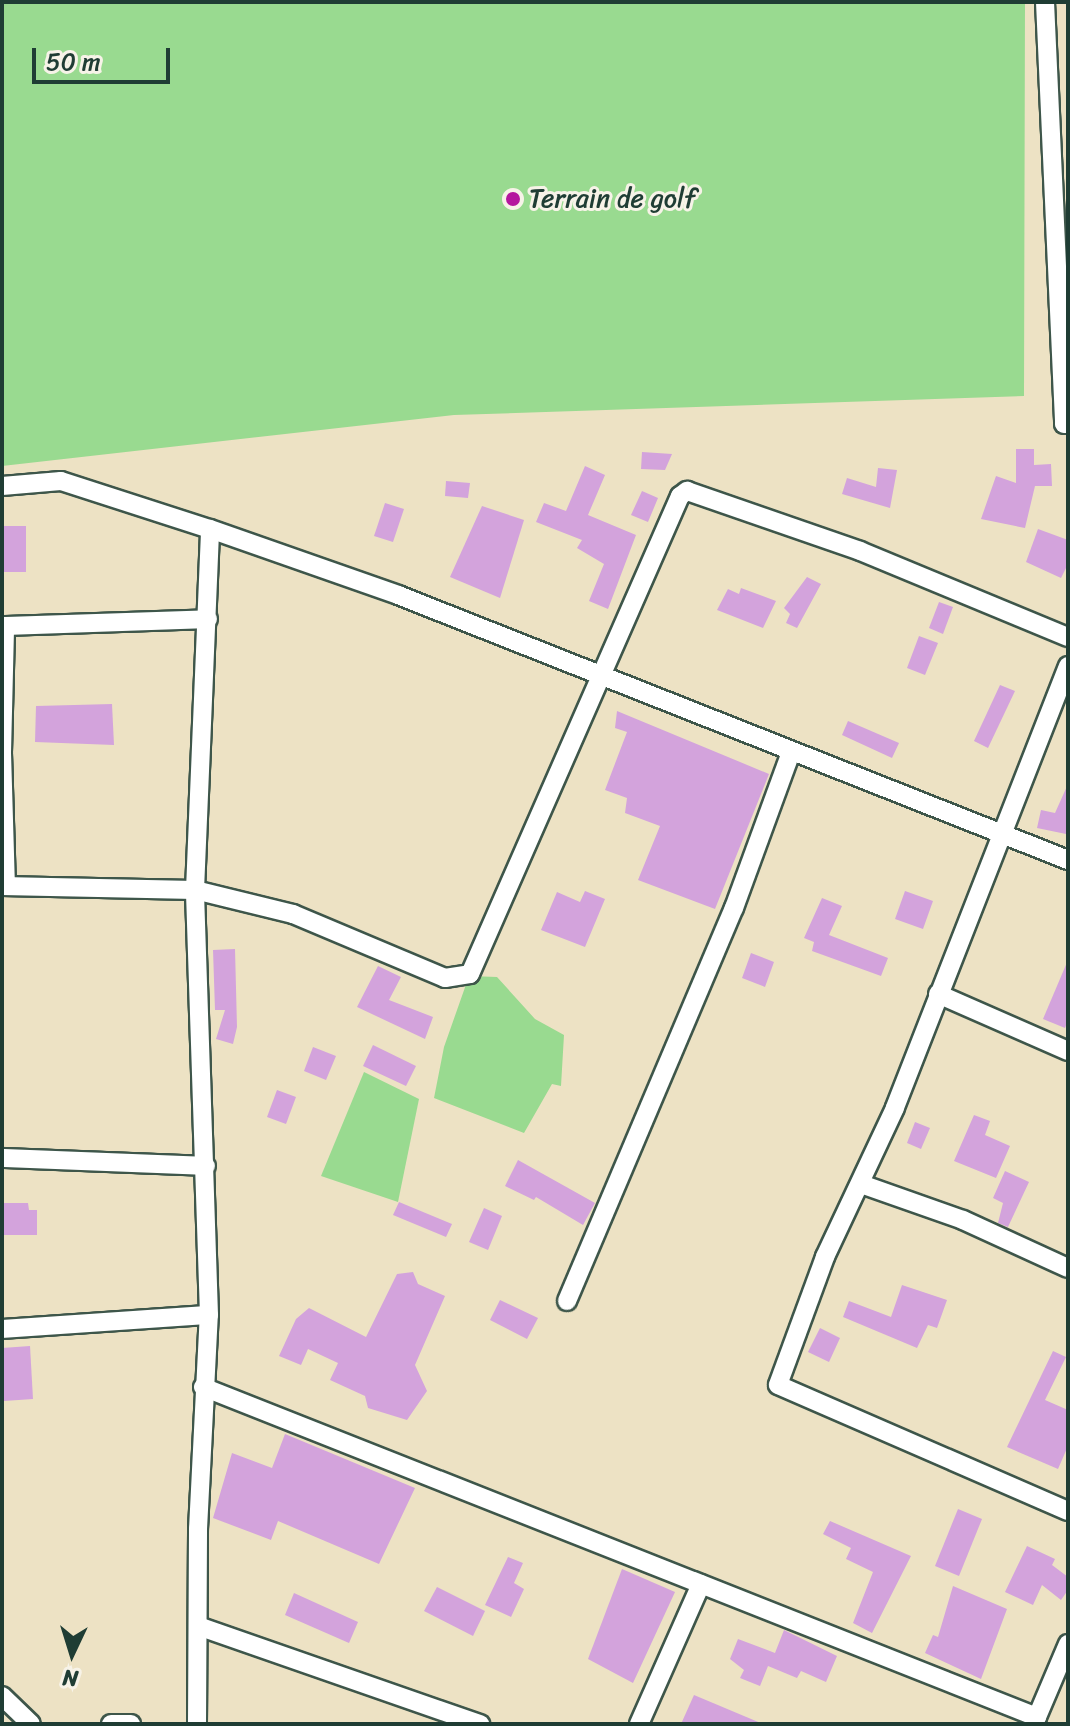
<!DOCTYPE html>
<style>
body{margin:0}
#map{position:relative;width:1070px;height:1726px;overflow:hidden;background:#ede2c4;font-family:Sriracha,sans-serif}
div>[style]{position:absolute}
.green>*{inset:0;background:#99da90}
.building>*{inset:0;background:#d3a3dc}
.roads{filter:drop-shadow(2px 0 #3e564a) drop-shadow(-2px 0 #3e564a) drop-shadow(0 2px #3e564a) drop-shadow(0 -2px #3e564a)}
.minor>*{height:18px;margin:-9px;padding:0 9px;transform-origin:9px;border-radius:9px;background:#fff}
.dots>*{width:22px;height:22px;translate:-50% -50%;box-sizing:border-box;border:4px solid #f7f3e8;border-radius:50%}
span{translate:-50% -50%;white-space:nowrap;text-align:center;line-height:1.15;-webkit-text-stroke:6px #f7f3e8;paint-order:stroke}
.poi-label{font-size:26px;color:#1f3d34}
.left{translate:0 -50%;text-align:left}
.frame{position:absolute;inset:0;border:4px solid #1f3d34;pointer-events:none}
.north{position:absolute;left:32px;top:1614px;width:80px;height:80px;-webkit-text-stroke:6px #f7f3e8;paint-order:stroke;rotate:184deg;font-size:22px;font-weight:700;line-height:32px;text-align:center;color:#1f3d34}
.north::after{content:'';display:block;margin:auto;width:28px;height:36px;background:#1f3d34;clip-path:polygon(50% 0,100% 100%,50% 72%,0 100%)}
.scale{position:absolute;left:32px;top:48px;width:138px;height:36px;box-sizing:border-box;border:4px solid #1f3d34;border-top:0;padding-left:10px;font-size:24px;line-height:28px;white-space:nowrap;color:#1f3d34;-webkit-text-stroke:6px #f7f3e8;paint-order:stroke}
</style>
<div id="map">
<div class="green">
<i style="clip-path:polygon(2px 2px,1025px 2px,1024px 396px,454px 415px,2px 466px)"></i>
<i style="clip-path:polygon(469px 976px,497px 977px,535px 1019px,564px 1035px,561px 1086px,552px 1084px,524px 1133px,434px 1098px,444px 1047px)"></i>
<i style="clip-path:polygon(364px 1072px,419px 1099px,398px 1202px,321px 1176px)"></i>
</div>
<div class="building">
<i style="clip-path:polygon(1016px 449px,1034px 449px,1034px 465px,1051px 464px,1052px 486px,1035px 486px,1025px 528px,981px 519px,996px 476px,1016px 483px)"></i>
<i style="clip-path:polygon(642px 452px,672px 454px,665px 470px,641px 469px)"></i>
<i style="clip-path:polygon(585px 466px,605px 475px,588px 515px,636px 535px,608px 609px,589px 601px,604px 564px,577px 548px,582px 540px,536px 522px,544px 503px,566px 511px)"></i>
<i style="clip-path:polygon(878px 468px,897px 470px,890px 508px,842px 494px,847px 478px,876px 487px)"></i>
<i style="clip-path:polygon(446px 481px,470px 483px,468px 498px,445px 496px)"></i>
<i style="clip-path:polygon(642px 491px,658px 498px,648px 522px,631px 515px)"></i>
<i style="clip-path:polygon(385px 503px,404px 509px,393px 542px,374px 536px)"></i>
<i style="clip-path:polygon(482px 506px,524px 520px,500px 598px,450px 577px)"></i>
<i style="clip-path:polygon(2px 526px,26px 526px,26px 572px,2px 572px)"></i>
<i style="clip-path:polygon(1038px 529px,1068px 540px,1068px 564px,1061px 578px,1026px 562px)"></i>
<i style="clip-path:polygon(807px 577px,821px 584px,797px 628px,786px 623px,790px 614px,784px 608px)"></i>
<i style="clip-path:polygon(741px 588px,776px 601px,763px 628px,717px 610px,728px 589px,739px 594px)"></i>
<i style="clip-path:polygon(939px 602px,953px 607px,943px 634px,929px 628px)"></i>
<i style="clip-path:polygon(919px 636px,938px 643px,925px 675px,907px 668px)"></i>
<i style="clip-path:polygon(1000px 685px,1015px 691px,988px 748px,974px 741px)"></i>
<i style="clip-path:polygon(112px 704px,114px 745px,35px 742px,36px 706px)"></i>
<i style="clip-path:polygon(617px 711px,769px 774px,715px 909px,638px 880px,660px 826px,625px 813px,627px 798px,605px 790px,627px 732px,615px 728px)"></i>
<i style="clip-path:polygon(848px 721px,899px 743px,892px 758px,842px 735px)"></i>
<i style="clip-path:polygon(1068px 784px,1066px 834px,1037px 828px,1041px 810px,1055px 813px)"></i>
<i style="clip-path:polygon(585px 891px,605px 899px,585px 947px,541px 930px,557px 892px,580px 902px)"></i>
<i style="clip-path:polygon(905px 891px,933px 901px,923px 929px,895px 919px)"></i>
<i style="clip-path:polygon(822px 898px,842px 906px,829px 935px,888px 958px,881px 976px,812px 951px,814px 942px,804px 938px)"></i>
<i style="clip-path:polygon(235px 949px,237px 1027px,233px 1044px,216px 1039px,225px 1010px,215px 1010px,213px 950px)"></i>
<i style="clip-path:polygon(751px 953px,774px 962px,765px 987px,742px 978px)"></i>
<i style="clip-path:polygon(1068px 960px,1068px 1020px,1065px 1028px,1043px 1019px)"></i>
<i style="clip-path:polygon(378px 966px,401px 977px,389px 1000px,433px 1017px,425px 1039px,357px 1007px)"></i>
<i style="clip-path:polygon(373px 1045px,416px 1066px,406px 1086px,363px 1066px)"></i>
<i style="clip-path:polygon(313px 1047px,336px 1056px,326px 1080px,304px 1071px)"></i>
<i style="clip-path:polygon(277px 1090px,296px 1097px,286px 1124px,267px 1117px)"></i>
<i style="clip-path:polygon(974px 1115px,990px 1121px,985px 1135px,1010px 1146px,996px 1178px,954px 1161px)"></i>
<i style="clip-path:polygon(915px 1122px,930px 1128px,921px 1149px,907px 1143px)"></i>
<i style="clip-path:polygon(518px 1160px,595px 1203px,583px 1225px,536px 1197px,534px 1200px,505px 1186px)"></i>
<i style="clip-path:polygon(1005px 1171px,1029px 1182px,1008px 1227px,998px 1223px,1003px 1203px,993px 1198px)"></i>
<i style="clip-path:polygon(399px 1202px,452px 1224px,446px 1237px,393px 1215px)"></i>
<i style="clip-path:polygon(2px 1203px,28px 1203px,29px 1210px,37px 1210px,37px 1235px,2px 1235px)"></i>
<i style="clip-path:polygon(484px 1208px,502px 1216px,488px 1250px,469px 1242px)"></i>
<i style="clip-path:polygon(413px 1272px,418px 1284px,445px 1296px,415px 1365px,427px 1391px,407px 1420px,368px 1408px,365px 1396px,330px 1380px,338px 1363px,308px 1349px,301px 1365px,279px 1356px,296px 1319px,309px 1308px,366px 1337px,397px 1274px)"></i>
<i style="clip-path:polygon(902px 1285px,947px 1300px,937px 1328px,928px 1325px,917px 1348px,843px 1317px,849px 1301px,891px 1317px)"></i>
<i style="clip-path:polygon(500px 1300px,538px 1318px,527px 1339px,490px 1320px)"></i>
<i style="clip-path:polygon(820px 1328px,840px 1338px,829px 1362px,808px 1352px)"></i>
<i style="clip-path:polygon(30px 1346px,33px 1399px,4px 1401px,2px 1348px)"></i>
<i style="clip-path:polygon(1053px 1351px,1066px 1357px,1045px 1400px,1068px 1410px,1068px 1446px,1058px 1469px,1007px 1447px)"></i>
<i style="clip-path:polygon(285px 1434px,415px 1488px,379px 1564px,278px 1521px,271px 1540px,213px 1518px,232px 1453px,272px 1468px)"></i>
<i style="clip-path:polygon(958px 1509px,982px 1519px,959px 1576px,935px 1566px)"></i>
<i style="clip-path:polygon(830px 1521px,911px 1556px,872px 1633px,853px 1623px,873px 1572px,846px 1559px,851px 1548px,823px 1534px)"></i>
<i style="clip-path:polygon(1027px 1546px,1055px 1559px,1052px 1565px,1068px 1577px,1068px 1590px,1061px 1600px,1042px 1585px,1033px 1605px,1005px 1592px)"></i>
<i style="clip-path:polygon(508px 1557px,523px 1563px,514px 1583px,524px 1589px,511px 1617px,485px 1605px)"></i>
<i style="clip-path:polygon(622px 1569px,675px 1592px,633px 1683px,588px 1659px)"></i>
<i style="clip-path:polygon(953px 1586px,1007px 1609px,981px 1679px,925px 1653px,933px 1635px,938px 1637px)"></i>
<i style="clip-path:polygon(437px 1587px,485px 1611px,473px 1636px,424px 1611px)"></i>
<i style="clip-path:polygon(294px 1593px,358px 1622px,349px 1643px,285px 1615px)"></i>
<i style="clip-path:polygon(784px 1630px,837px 1656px,826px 1682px,801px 1671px,797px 1678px,768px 1666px,760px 1686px,740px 1678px,744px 1670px,730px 1659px,738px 1639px,775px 1653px)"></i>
<i style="clip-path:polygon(694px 1695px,763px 1724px,681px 1724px)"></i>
</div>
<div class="roads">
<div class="minor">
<i style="left:1045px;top:2px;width:422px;rotate:87.4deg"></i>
<i style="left:1064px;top:424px;width:4px"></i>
<i style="left:2px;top:486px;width:59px;rotate:-4.8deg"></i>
<i style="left:61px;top:481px;width:157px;rotate:17.9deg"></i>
<i style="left:210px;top:529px;width:199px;rotate:19.3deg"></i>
<i style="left:398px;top:595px;width:721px;rotate:21.58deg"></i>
<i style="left:2px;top:626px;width:206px;rotate:-1.9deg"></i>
<i style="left:1068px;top:666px;width:475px;rotate:111.4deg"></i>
<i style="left:895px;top:1108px;width:165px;rotate:115.2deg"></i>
<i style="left:825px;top:1257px;width:136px;rotate:110.2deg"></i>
<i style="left:778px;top:1385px;width:316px;rotate:23.5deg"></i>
<i style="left:2px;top:752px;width:126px;rotate:-88.6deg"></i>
<i style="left:2px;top:753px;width:133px;rotate:88.3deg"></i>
<i style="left:2px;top:886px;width:193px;rotate:1.2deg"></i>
<i style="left:195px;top:890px;width:101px;rotate:13.8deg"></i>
<i style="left:293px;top:914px;width:165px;rotate:22.8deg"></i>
<i style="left:445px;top:978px;width:25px;rotate:-9deg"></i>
<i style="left:470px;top:974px;width:522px;rotate:-66.28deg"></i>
<i style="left:680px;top:496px;width:9px;rotate:-36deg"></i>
<i style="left:687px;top:491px;width:183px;rotate:19.1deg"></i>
<i style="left:860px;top:551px;width:225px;rotate:22.5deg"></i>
<i style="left:938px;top:994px;width:142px;rotate:23.7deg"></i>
<i style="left:2px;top:1158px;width:204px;rotate:2.2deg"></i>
<i style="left:861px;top:1184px;width:108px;rotate:19.4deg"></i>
<i style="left:963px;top:1220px;width:115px;rotate:24.6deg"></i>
<i style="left:567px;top:1301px;width:427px;rotate:-67deg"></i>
<i style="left:734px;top:908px;width:166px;rotate:-69.9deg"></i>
<i style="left:2px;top:1329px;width:207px;rotate:-3.9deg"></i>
<i style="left:203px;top:1387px;width:897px;rotate:21.59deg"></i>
<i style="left:198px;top:1626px;width:299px;rotate:19.2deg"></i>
<i style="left:2px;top:1696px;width:40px;rotate:44deg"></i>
<i style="left:111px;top:1724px;width:20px"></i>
<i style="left:197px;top:1724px;width:195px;rotate:-89.7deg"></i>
<i style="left:198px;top:1529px;width:214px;rotate:-87.1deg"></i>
<i style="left:209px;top:1315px;width:425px;rotate:-91.9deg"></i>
<i style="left:195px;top:890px;width:361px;rotate:-87.6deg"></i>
<i style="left:639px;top:1724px;width:153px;rotate:-66.1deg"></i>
<i style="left:1034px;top:1724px;width:87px;rotate:-67deg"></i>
</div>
</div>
<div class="dots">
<i style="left:513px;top:199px;background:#b5179e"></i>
</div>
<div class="poi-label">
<span class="left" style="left:529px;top:199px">Terrain de golf</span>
</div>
<div class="frame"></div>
<div class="north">N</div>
<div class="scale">50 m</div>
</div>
